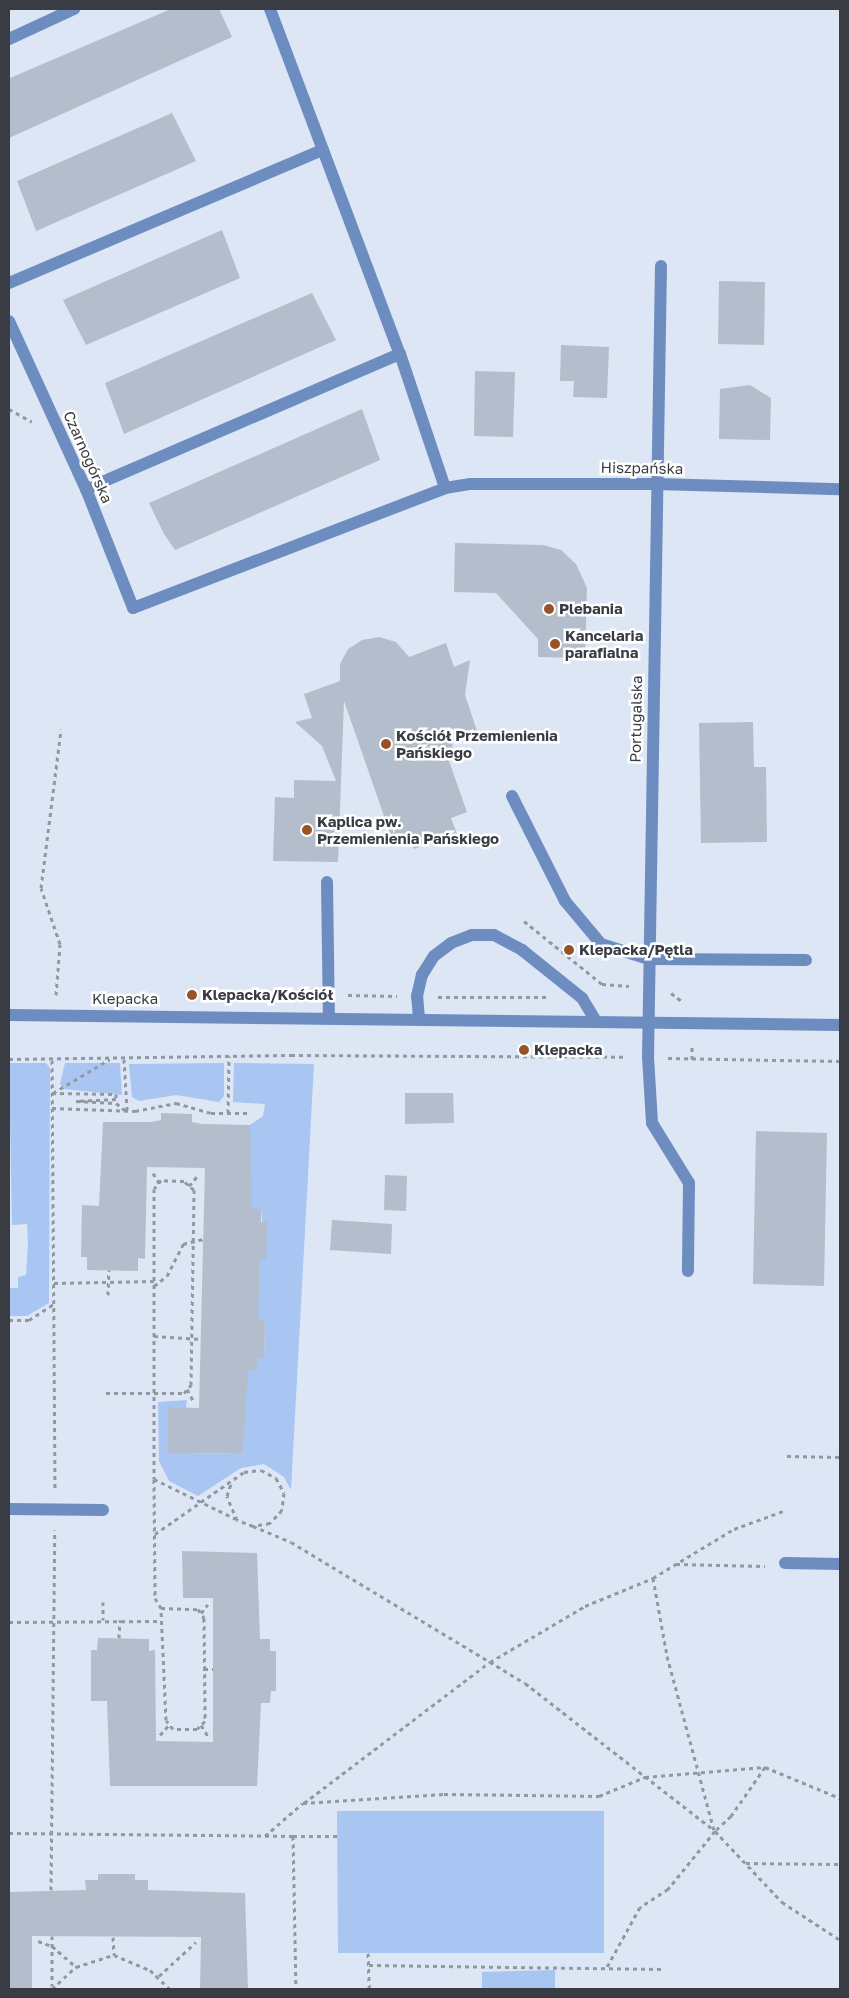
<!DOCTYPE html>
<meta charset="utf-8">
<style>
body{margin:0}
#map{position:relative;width:849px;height:1998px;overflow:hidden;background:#dce6f5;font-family:"Golos Text",sans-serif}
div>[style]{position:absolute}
.green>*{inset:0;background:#a9c5f1}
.building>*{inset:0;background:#b3bdcb}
.path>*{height:3px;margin-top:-1.5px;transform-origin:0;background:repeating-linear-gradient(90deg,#9198a3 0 4px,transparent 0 8px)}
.minor>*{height:12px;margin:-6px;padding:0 6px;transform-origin:6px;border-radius:6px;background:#6d8dc0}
.dots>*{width:14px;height:14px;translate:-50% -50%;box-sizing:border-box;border:2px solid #fff;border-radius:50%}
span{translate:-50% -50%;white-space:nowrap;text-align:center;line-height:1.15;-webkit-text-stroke:5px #fff;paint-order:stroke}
.street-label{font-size:15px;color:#393d43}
.poi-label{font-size:15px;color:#393d43;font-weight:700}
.left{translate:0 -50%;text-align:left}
.frame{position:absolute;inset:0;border:10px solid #393d43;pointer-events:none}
</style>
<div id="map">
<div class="green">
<i style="clip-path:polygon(9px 1063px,46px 1063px,50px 1068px,49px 1303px,27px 1316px,9px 1316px,9px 1288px,18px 1288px,18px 1277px,26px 1275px,28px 1244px,27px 1224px,12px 1225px)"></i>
<i style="clip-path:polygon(65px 1063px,120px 1063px,122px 1095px,64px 1089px,60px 1084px)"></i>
<i style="clip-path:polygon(224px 1063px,224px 1096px,219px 1102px,176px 1095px,139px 1101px,132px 1097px,129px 1064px)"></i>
<i style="clip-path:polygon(234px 1063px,314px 1064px,291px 1490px,284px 1477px,264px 1464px,241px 1468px,198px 1496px,169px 1481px,159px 1461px,158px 1402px,187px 1400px,186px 1408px,168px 1407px,168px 1454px,243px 1453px,247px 1370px,257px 1370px,257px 1357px,264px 1357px,265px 1320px,258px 1319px,258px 1306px,260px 1260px,266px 1260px,261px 1209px,252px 1209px,249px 1173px,250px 1125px,263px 1116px,265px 1104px,233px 1102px)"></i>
<i style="clip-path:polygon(337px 1811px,604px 1811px,604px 1953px,338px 1953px)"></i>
<i style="clip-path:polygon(555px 1970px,555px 1989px,482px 1989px,482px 1972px)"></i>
</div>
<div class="building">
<i style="clip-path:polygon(171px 9px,219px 9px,232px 37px,9px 138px,10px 78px)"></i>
<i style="clip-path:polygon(172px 113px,196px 161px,36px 231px,17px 181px)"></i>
<i style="clip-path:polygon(222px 230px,240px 278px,86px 345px,63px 300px)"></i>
<i style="clip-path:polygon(719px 281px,765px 282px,764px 345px,718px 344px)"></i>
<i style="clip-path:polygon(312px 293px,336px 340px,124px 434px,105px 383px)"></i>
<i style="clip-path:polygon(561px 345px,609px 347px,607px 398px,573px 397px,574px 381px,560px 381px)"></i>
<i style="clip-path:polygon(475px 371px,515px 372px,513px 437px,474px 436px)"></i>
<i style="clip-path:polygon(750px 385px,771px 398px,770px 440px,719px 439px,720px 389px)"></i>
<i style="clip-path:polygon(362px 409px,380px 460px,175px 550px,164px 534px,149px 503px)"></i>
<i style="clip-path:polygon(455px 543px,543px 545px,561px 550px,576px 564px,587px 588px,585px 658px,538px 657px,538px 639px,496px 593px,454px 592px)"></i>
<i style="clip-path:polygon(379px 637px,396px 642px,409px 657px,446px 643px,454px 667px,470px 660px,465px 695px,478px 734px,453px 743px,449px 761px,467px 812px,451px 818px,457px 834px,414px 849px,408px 833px,392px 839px,344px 701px,338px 862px,273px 861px,275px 797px,294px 798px,294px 780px,336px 781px,322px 746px,295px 722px,312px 718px,304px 694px,340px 681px,340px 664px,348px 649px,362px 640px)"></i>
<i style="clip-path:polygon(753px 722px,754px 767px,766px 767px,767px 842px,701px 843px,699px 723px)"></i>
<i style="clip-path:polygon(405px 1093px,453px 1093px,454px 1123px,405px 1124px)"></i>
<i style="clip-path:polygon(161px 1113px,192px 1114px,192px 1122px,202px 1124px,250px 1125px,252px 1209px,261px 1209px,261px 1222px,267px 1222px,266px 1260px,260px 1260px,259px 1287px,258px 1319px,265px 1320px,264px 1358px,257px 1357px,257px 1370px,248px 1370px,243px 1453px,168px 1454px,168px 1407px,199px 1408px,205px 1168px,147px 1167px,145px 1259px,138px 1258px,138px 1271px,87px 1270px,87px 1257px,81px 1257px,82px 1205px,99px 1206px,103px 1122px,152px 1122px,161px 1120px)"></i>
<i style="clip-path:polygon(756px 1131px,827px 1133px,824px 1286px,753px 1284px)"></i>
<i style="clip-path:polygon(385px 1175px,407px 1176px,406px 1211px,384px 1210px)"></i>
<i style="clip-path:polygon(332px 1220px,392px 1224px,391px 1254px,330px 1250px)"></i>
<i style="clip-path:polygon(182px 1551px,257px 1553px,260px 1639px,270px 1639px,270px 1651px,276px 1651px,276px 1691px,271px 1691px,270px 1703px,261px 1703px,257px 1786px,110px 1786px,107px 1701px,91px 1701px,91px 1650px,97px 1650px,98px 1638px,149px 1639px,149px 1651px,155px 1650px,156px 1741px,213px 1742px,213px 1598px,183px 1598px)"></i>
<i style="clip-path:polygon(98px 1874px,135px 1874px,135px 1880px,148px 1880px,148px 1890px,245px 1893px,248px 1989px,200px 1989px,201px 1937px,32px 1936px,32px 1989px,9px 1989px,9px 1892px,86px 1890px,85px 1880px,98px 1880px)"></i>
</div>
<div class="path">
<i style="left:9px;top:409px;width:26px;rotate:29deg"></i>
<i style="left:524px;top:921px;width:100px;rotate:38.9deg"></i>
<i style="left:602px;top:984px;width:27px;rotate:4deg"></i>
<i style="left:671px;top:993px;width:15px;rotate:37deg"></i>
<i style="left:56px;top:995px;width:51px;rotate:-85.5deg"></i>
<i style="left:60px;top:944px;width:59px;rotate:-108.7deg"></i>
<i style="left:41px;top:888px;width:160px;rotate:-82.8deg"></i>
<i style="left:348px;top:995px;width:49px;rotate:1.2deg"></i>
<i style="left:438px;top:997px;width:109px"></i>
<i style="left:668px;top:1058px;width:172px;rotate:1deg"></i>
<i style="left:9px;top:1059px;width:282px;rotate:-0.8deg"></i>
<i style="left:291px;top:1055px;width:336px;rotate:0.3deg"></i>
<i style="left:124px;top:1059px;width:51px;rotate:86.6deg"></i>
<i style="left:692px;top:1059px;width:15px;rotate:-90deg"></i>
<i style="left:52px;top:1060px;width:429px;rotate:89.6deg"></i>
<i style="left:52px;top:1093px;width:64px;rotate:0.9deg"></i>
<i style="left:116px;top:1094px;width:5px;rotate:90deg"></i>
<i style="left:116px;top:1099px;width:40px;rotate:177.1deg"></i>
<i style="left:76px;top:1101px;width:40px;rotate:2.9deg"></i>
<i style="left:116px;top:1103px;width:13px;rotate:39deg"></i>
<i style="left:53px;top:1093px;width:66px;rotate:-30.8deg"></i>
<i style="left:52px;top:1108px;width:83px;rotate:2.1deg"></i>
<i style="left:135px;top:1111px;width:42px;rotate:-11deg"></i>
<i style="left:176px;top:1103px;width:36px;rotate:16deg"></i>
<i style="left:211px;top:1113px;width:40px"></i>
<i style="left:228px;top:1113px;width:57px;rotate:-89deg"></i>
<i style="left:153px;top:1173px;width:12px;rotate:59deg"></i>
<i style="left:189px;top:1186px;width:16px;rotate:-50deg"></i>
<i style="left:54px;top:1283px;width:100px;rotate:-1.1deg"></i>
<i style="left:154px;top:1286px;width:16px;rotate:-38deg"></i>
<i style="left:167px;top:1276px;width:36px;rotate:-63deg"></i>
<i style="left:183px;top:1244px;width:21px;rotate:-14deg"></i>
<i style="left:108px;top:1295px;width:25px;rotate:-88deg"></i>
<i style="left:9px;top:1320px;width:20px"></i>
<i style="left:29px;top:1320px;width:30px;rotate:-33deg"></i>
<i style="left:154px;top:1336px;width:47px;rotate:3.7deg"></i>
<i style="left:187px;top:1389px;width:15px;rotate:62deg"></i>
<i style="left:106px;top:1393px;width:78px"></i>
<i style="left:184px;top:1393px;width:11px;rotate:-49deg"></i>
<i style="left:191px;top:1385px;width:195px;rotate:-89.1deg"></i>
<i style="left:194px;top:1190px;width:13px;rotate:-138deg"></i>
<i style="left:184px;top:1181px;width:23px;rotate:-178deg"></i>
<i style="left:161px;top:1180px;width:11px;rotate:128deg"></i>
<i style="left:154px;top:1189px;width:290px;rotate:90deg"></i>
<i style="left:154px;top:1479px;width:119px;rotate:89.5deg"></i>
<i style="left:155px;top:1598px;width:12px;rotate:59deg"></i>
<i style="left:787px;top:1456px;width:53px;rotate:1.1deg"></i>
<i style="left:154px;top:1479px;width:91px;rotate:26deg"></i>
<i style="left:253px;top:1526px;width:41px;rotate:22.8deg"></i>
<i style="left:291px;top:1542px;width:273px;rotate:31.1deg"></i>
<i style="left:525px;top:1683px;width:241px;rotate:37.9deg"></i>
<i style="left:715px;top:1831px;width:75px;rotate:129deg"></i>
<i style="left:668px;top:1889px;width:33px;rotate:147deg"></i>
<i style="left:640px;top:1907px;width:68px;rotate:118.8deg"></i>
<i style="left:155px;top:1534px;width:108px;rotate:-34.9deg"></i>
<i style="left:244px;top:1472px;width:17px;rotate:-7deg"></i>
<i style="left:261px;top:1470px;width:17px;rotate:28deg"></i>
<i style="left:276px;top:1478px;width:17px;rotate:62deg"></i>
<i style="left:284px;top:1493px;width:17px;rotate:97deg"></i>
<i style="left:282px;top:1510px;width:18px;rotate:133deg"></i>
<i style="left:270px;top:1523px;width:17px;rotate:170deg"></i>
<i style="left:253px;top:1526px;width:17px;rotate:-159deg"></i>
<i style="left:237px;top:1520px;width:26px;rotate:-113deg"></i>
<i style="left:227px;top:1496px;width:13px;rotate:-72deg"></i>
<i style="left:676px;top:1564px;width:89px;rotate:1.3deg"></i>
<i style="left:653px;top:1578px;width:79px;rotate:79.8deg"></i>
<i style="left:667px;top:1656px;width:180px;rotate:74.9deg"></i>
<i style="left:103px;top:1602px;width:18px;rotate:90deg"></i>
<i style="left:161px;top:1608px;width:37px;rotate:2deg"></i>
<i style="left:198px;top:1609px;width:11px;rotate:56deg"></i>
<i style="left:204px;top:1618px;width:103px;rotate:89.4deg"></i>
<i style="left:205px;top:1721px;width:11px;rotate:135deg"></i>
<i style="left:197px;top:1729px;width:24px;rotate:180deg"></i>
<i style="left:173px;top:1729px;width:11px;rotate:-128deg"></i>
<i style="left:166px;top:1720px;width:112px;rotate:-92.6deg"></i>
<i style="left:201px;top:1613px;width:11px;rotate:-52deg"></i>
<i style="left:9px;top:1622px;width:151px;rotate:-0.4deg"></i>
<i style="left:119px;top:1638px;width:18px;rotate:-87deg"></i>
<i style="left:204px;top:1669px;width:9px"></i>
<i style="left:201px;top:1725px;width:13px;rotate:58deg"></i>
<i style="left:160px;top:1735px;width:13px;rotate:-48deg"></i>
<i style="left:765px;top:1767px;width:60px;rotate:124.8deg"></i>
<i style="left:731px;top:1816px;width:22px;rotate:137deg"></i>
<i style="left:715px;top:1831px;width:98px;rotate:46.7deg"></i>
<i style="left:782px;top:1902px;width:69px;rotate:33.2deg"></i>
<i style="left:304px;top:1803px;width:233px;rotate:-37.2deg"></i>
<i style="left:490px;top:1662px;width:110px;rotate:-30.5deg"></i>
<i style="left:585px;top:1606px;width:74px;rotate:-22.4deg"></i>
<i style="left:653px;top:1578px;width:95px;rotate:-31.2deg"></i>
<i style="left:734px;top:1529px;width:55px;rotate:-20.1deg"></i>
<i style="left:9px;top:1833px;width:284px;rotate:0.6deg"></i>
<i style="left:293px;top:1836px;width:153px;rotate:88.9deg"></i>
<i style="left:265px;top:1836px;width:50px;rotate:-41deg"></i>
<i style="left:303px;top:1803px;width:141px;rotate:-3.7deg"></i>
<i style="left:444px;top:1794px;width:155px;rotate:0.7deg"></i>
<i style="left:599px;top:1796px;width:50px;rotate:-22.4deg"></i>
<i style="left:645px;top:1777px;width:120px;rotate:-4.8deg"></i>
<i style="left:765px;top:1767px;width:81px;rotate:22.5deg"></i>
<i style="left:293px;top:1836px;width:45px"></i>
<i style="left:746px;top:1863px;width:94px;rotate:0.6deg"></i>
<i style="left:51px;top:1890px;width:360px;rotate:-89.4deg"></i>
<i style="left:52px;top:1936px;width:50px;rotate:90deg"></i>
<i style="left:113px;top:1937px;width:18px;rotate:87deg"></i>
<i style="left:38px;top:1941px;width:15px;rotate:20deg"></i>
<i style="left:52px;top:1946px;width:32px;rotate:41deg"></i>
<i style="left:368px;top:1953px;width:36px;rotate:88deg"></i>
<i style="left:369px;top:1965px;width:295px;rotate:0.8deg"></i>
<i style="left:159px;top:1976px;width:50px;rotate:-42.6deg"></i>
<i style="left:52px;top:1989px;width:33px;rotate:-43deg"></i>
<i style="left:76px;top:1967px;width:40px;rotate:-18deg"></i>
<i style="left:114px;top:1955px;width:39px;rotate:23deg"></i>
<i style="left:150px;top:1970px;width:28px;rotate:44deg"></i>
</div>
<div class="minor">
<i style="left:270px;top:9px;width:369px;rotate:69.4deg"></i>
<i style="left:400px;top:354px;width:141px;rotate:71.4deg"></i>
<i style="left:9px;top:39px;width:72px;rotate:-24.8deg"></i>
<i style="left:661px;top:266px;width:791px;rotate:90.94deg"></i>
<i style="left:648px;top:1057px;width:66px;rotate:86.5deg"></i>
<i style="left:652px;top:1123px;width:70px;rotate:58.3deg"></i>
<i style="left:689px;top:1183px;width:88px;rotate:90.7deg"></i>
<i style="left:9px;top:283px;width:341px;rotate:-23deg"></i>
<i style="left:9px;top:321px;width:185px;rotate:65.4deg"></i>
<i style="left:86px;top:489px;width:128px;rotate:68.4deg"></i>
<i style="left:133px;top:608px;width:334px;rotate:-21deg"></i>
<i style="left:445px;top:488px;width:26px;rotate:-9deg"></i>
<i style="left:471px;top:484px;width:185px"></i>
<i style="left:656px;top:484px;width:184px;rotate:1.6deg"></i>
<i style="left:86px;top:489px;width:342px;rotate:-23.3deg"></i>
<i style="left:512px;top:796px;width:118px;rotate:63.2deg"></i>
<i style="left:565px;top:901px;width:56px;rotate:50.1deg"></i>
<i style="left:601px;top:944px;width:50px;rotate:17.4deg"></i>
<i style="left:649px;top:959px;width:157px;rotate:0.4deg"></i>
<i style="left:327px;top:882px;width:135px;rotate:89.2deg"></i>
<i style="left:9px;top:1015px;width:831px;rotate:0.69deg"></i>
<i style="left:419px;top:1018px;width:22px;rotate:-95deg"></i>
<i style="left:417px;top:996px;width:22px;rotate:-77deg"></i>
<i style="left:422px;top:975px;width:22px;rotate:-58deg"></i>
<i style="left:434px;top:956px;width:21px;rotate:-37deg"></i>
<i style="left:451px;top:943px;width:22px;rotate:-21deg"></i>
<i style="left:472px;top:935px;width:22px"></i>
<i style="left:494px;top:935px;width:32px;rotate:28deg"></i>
<i style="left:522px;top:950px;width:77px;rotate:38.7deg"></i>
<i style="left:582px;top:998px;width:26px;rotate:59deg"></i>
<i style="left:9px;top:1509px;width:94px;rotate:0.6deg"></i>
<i style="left:785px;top:1563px;width:55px;rotate:1deg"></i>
</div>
<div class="dots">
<i style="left:549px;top:609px;background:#985228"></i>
<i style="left:555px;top:644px;background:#985228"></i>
<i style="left:386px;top:744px;background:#985228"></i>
<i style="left:307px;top:830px;background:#985228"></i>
<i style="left:569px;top:950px;background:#985228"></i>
<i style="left:192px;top:995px;background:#985228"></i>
<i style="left:524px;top:1050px;background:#985228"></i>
</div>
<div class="street-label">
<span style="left:88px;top:457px;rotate:66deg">Czarnogórska</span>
<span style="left:642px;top:468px;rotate:1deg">Hiszpańska</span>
<span style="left:636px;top:719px;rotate:-89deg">Portugalska</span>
<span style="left:125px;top:999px">Klepacka</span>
</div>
<div class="poi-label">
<span class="left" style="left:559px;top:609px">Plebania</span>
<span class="left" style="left:565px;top:644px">Kancelaria<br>parafialna</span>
<span class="left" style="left:396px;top:744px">Kościół Przemienienia<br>Pańskiego</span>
<span class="left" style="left:317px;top:830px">Kaplica pw.<br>Przemienienia Pańskiego</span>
<span class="left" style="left:579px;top:950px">Klepacka/Pętla</span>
<span class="left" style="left:202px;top:995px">Klepacka/Kościół</span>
<span class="left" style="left:534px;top:1050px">Klepacka</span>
</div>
<div class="frame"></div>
</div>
